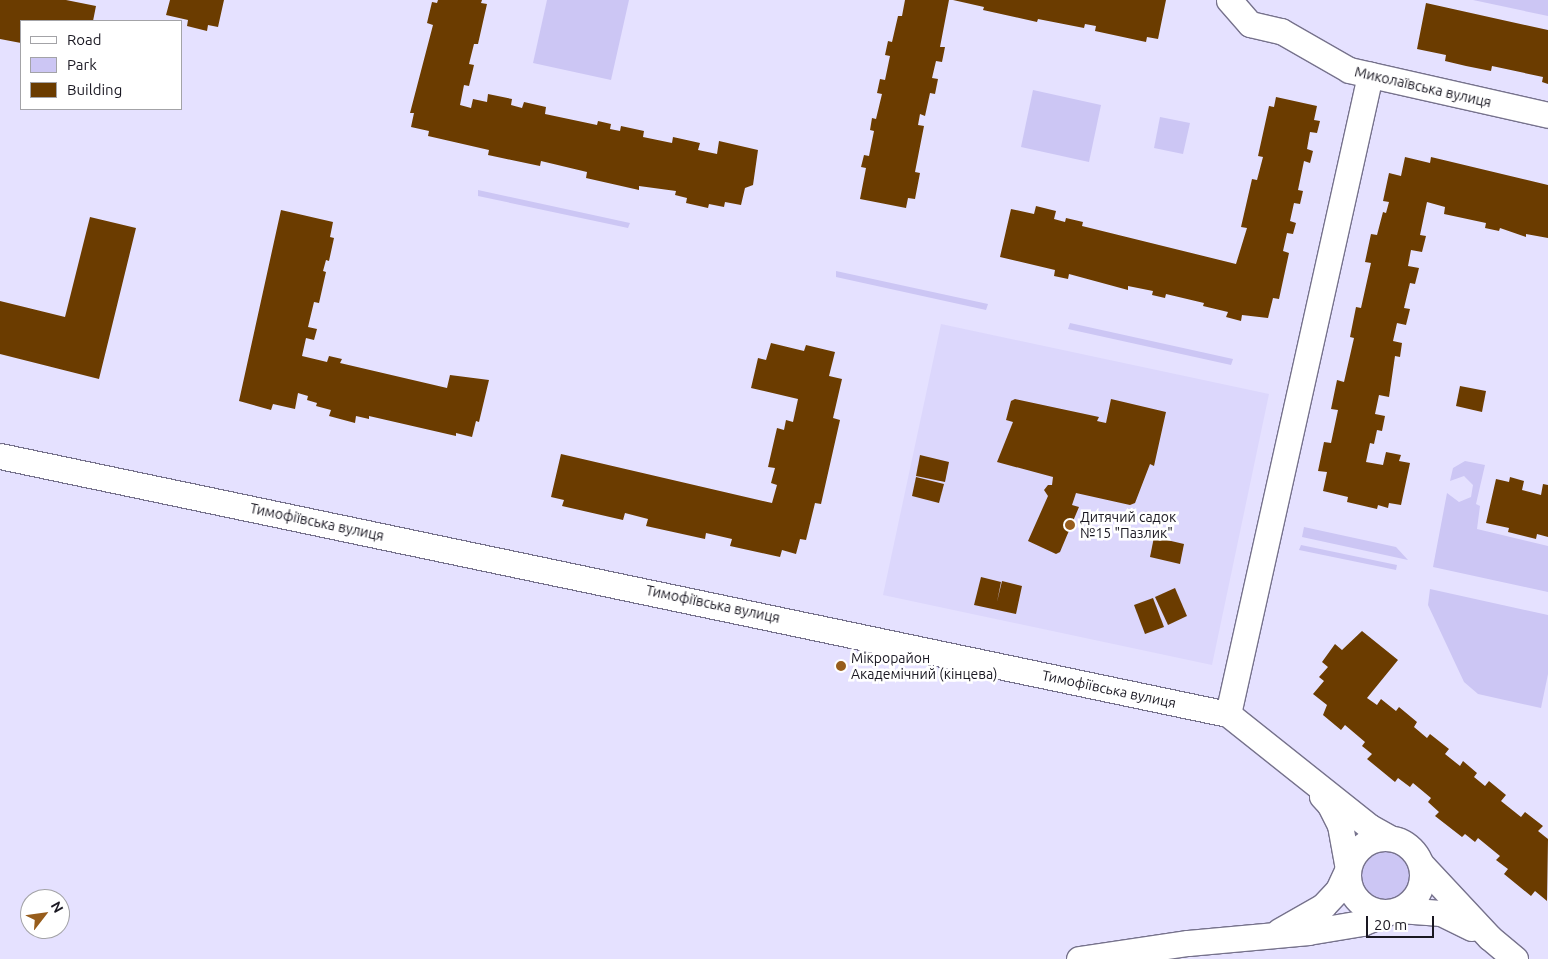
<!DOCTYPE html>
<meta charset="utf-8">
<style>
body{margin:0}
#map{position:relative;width:1548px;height:959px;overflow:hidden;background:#e5e1ff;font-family:Ubuntu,sans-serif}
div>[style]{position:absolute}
.built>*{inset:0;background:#dcd7fc}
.green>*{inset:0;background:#ccc6f4}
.round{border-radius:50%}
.building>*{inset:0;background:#6b3c00}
.roads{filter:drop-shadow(1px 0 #76728c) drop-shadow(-1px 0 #76728c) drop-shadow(0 1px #76728c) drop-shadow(0 -1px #76728c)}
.minor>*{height:25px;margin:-12.5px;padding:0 12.5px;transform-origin:12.5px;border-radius:12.5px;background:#fff}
.minor>.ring{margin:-12.5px;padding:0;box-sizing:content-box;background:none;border:25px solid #fff;border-radius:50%}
.dots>*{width:14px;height:14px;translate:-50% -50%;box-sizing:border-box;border:2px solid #fff;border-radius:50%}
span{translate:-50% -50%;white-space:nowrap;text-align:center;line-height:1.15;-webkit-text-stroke:5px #fff;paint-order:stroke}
.street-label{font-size:14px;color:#1a1822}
.poi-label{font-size:14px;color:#1a1822}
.left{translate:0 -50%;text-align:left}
.legend{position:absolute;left:20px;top:20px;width:162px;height:90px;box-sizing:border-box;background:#fff;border:1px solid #a3a3a7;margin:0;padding:6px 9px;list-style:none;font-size:15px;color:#1a1822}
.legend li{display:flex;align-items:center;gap:10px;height:25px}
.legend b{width:25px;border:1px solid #a3a3a7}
.north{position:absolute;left:20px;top:889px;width:50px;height:50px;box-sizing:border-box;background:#fff;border:1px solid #a3a3a7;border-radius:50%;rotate:60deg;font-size:14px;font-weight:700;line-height:20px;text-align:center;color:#1a1822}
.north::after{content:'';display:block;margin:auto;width:18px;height:22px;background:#975d1c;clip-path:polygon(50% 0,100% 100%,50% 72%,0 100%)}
.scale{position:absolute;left:1366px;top:916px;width:68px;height:22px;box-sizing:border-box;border:2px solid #1a1822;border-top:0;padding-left:6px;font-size:15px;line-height:18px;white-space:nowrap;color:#1a1822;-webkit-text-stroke:4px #fff;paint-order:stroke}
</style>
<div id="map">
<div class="built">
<i style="clip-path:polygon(941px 324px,1269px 394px,1212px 665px,883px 595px)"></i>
</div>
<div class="green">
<i style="clip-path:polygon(547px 0,629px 0,611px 80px,533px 63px)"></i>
<i style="clip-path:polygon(1473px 0,1548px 0,1548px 16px)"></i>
<i style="clip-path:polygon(1033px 90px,1101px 105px,1089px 162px,1021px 147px)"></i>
<i style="clip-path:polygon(1160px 117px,1190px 123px,1183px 154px,1154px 148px)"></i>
<i style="clip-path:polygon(478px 190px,630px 223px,628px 228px,478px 196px)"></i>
<i style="clip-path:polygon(836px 271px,988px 304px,986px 310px,836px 277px)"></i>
<i style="clip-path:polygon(1070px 323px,1233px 359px,1231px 365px,1068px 329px)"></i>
<i style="clip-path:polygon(1465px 461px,1485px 465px,1476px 504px,1480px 506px,1477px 529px,1548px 546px,1548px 592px,1433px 567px,1447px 493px,1459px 502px,1471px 497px,1473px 485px,1464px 476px,1450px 481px,1453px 468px)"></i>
<i style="clip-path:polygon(1304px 527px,1396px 547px,1408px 560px,1302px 537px)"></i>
<i style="clip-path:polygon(1301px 545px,1397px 565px,1396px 570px,1299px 550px)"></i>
<i style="clip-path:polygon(1430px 589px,1548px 615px,1548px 674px,1541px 708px,1478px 694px,1464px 682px,1428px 605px)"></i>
<i class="round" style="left:1358px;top:847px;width:56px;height:56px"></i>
</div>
<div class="building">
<i style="clip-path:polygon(0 0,66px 0,96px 6px,93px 21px,21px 21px,21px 43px,0 39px)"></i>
<i style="clip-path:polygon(170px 0,224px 0,218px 27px,208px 25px,207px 31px,187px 26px,188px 20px,166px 15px)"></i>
<i style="clip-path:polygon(438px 0,482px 0,481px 3px,487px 4px,478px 44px,474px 44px,469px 64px,474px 65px,469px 86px,464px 85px,460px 105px,471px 108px,473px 99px,487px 102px,488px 94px,512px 99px,511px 105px,522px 108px,524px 102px,546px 107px,545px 114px,597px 125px,598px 121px,611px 124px,610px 129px,620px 131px,621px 126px,644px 131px,643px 137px,672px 143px,673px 137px,700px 143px,698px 150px,717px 154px,719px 141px,758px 150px,753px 185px,745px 188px,741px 205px,725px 202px,724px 207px,709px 204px,708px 208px,686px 203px,687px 198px,675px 195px,676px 191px,639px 186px,639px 190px,586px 178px,587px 172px,541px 161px,540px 166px,488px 155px,489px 150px,428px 136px,429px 131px,411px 127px,414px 113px,410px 113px,433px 25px,427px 23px,432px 2px,437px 3px)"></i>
<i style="clip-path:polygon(905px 0,949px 0,940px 47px,945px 47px,942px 62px,936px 61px,932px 78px,938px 79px,935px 94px,930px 93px,925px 116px,920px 114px,918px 125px,924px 126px,915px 172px,920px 173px,915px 199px,908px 198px,906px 208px,860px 199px,866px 168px,861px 167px,864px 155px,869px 156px,874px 131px,870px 130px,872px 118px,876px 119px,882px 94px,877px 93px,880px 79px,885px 80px,890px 56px,885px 55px,888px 41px,892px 42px,898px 16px,902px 16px)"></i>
<i style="clip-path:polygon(953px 0,1166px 0,1158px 39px,1147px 37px,1146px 42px,1095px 31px,1096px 26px,1085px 24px,1084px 28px,1038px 19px,1037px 22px,983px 10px,984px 7px)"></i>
<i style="clip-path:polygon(1426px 3px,1548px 30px,1548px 84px,1542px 82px,1543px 77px,1492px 66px,1491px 71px,1466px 66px,1445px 61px,1446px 55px,1417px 49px)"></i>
<i style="clip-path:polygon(1276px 97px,1317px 106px,1314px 120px,1320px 121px,1317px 133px,1310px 132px,1307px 149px,1313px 151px,1310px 163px,1304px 161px,1298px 190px,1303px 191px,1300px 204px,1294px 203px,1290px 221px,1296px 223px,1293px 234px,1287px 233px,1283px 251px,1289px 253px,1279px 299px,1273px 298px,1268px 318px,1242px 315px,1241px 321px,1226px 317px,1228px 312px,1203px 306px,1204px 303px,1166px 294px,1165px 298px,1152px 295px,1153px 291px,1128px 286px,1128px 290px,1069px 274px,1068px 279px,1054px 276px,1055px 270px,1000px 257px,1011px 209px,1034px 214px,1036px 206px,1056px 211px,1054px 219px,1065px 222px,1066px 218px,1083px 222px,1082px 226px,1236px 264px,1247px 228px,1241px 227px,1252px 179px,1257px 180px,1263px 157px,1258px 156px,1269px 106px,1274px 107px)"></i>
<i style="clip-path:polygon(1405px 157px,1430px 163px,1431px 157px,1548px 185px,1548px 238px,1526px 234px,1526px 237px,1500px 228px,1499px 231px,1485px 228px,1486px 223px,1444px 214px,1445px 207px,1427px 202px,1420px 235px,1426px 236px,1422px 252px,1411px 250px,1408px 266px,1419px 268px,1415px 284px,1410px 283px,1404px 308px,1410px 309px,1406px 325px,1397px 323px,1393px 341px,1402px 343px,1400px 357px,1395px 356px,1389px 397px,1379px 395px,1375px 414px,1385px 416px,1382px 431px,1377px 430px,1374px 444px,1370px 443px,1366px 462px,1383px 465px,1386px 452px,1401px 455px,1399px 461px,1410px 463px,1401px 505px,1389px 503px,1388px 508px,1378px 505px,1377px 509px,1347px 502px,1348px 497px,1323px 491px,1327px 472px,1318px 471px,1324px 442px,1331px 443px,1338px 410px,1331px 409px,1337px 380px,1344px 382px,1354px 338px,1350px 337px,1356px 307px,1361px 308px,1371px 263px,1365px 262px,1371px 234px,1377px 235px,1383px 212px,1386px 213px,1389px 202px,1383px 201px,1389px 173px,1401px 176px)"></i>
<i style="clip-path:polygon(281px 210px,333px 222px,330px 237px,334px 238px,329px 261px,326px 260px,323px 271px,326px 272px,319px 303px,314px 302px,308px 327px,317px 329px,314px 340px,306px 338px,302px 356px,327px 362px,329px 356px,342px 359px,340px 363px,447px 388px,450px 375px,489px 380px,479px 422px,476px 421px,472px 437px,456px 433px,456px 436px,369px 416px,369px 419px,356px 416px,355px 423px,329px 416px,331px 410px,316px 406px,317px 403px,307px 400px,308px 396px,298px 393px,295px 409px,273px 404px,271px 410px,239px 401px)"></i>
<i style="clip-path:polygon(90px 217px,136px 228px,99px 379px,0 354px,0 301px,65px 317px)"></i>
<i style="clip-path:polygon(771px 343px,804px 351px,806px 345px,835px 352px,829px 376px,842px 379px,833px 418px,840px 420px,821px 504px,815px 503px,806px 540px,800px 539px,796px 554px,782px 550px,780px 557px,730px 546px,732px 539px,706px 533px,705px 539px,646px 526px,648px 519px,625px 513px,623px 520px,562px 506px,564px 500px,551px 497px,561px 454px,772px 503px,777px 485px,771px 483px,775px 468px,768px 467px,777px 428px,784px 430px,786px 420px,793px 422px,798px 399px,751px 388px,758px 358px,766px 360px)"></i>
<i style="clip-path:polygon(1460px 386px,1486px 391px,1482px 412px,1456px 406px)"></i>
<i style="clip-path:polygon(1015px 399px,1099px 417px,1097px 421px,1106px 423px,1111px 399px,1166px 412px,1154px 466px,1150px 464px,1135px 503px,1130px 505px,1076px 493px,1072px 505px,1079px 507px,1060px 552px,1056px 554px,1028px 541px,1048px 496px,1044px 490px,1048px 485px,1052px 485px,1053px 477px,997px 462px,1013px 422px,1006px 420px,1011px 401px)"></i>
<i style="clip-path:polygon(920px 455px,949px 462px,945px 482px,916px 476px)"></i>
<i style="clip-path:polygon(916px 477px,944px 484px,939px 503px,912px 496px)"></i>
<i style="clip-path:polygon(1510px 477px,1524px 481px,1522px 490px,1541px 495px,1543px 484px,1548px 485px,1548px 537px,1537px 534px,1536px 539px,1508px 532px,1509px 528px,1486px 523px,1496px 479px,1509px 482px)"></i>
<i style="clip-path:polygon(1154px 537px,1184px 544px,1180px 564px,1150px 557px)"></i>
<i style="clip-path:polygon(981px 577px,1001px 582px,997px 602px,1002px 581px,1022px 586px,1016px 614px,974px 605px)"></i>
<i style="clip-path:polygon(1175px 588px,1187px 616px,1168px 625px,1155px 597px)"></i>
<i style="clip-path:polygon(1153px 598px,1164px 627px,1145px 634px,1134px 605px)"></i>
<i style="clip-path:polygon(1362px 631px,1398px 660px,1367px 698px,1377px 705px,1381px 699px,1396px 711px,1399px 707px,1417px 722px,1414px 727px,1427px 738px,1430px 734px,1449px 749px,1445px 754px,1460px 766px,1463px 761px,1477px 773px,1474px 777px,1485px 786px,1489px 781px,1506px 795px,1501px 801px,1521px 817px,1525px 812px,1543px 826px,1538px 831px,1548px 839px,1547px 901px,1535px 891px,1531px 896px,1504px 874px,1508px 869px,1496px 860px,1500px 856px,1478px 838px,1475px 842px,1465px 834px,1462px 837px,1435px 816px,1439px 812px,1428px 802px,1431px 798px,1413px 783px,1410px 787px,1398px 778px,1395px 782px,1367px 759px,1372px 754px,1362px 746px,1365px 742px,1345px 725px,1341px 730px,1323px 715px,1327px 705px,1313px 694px,1324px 681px,1319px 677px,1328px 667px,1322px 662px,1335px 644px,1342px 650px)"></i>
</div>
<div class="roads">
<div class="minor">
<i style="left:1229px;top:0;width:32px;rotate:49deg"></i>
<i style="left:1250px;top:24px;width:32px;rotate:13deg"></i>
<i style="left:1281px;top:31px;width:78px;rotate:29.8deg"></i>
<i style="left:1349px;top:70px;width:204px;rotate:12.7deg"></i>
<i style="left:0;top:456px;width:1255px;rotate:11.87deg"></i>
<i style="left:1228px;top:714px;width:181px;rotate:38.5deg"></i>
<i style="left:1370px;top:827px;width:21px;rotate:29deg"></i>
<i style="left:1228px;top:714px;width:655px;rotate:-77.47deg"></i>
<i class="ring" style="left:1348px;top:838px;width:49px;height:49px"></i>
<i style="left:1421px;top:864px;width:100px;rotate:47deg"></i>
<i style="left:1489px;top:937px;width:34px;rotate:40deg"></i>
<i style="left:1399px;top:910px;width:42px;rotate:4.1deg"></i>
<i style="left:1441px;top:913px;width:34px;rotate:26deg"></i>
<i style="left:1279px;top:931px;width:51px;rotate:-29.6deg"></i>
<i style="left:1323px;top:906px;width:22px;rotate:-47deg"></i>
<i style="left:1338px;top:890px;width:23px;rotate:-65deg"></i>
<i style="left:1348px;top:869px;width:45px;rotate:-100.3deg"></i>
<i style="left:1340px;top:825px;width:22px;rotate:-117deg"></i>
<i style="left:1330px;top:805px;width:12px;rotate:-132deg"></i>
<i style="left:1079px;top:959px;width:110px;rotate:-8.4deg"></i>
<i style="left:1188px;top:943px;width:121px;rotate:-5.2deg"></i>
<i style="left:1308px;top:932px;width:55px;rotate:-9.5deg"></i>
<i style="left:1362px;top:923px;width:27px;rotate:-22deg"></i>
</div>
</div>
<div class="dots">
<i style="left:1070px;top:525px;background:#975d1c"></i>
<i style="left:841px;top:666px;background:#975d1c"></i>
</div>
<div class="street-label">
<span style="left:1423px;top:87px;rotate:13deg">Миколаївська вулиця</span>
<span style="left:317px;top:522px;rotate:12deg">Тимофіївська вулиця</span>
<span style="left:713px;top:604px;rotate:12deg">Тимофіївська вулиця</span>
<span style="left:1109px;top:689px;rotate:12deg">Тимофіївська вулиця</span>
</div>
<div class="poi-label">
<span class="left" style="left:1080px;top:525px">Дитячий садок<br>№15 "Пазлик"</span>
<span class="left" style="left:851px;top:666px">Мікрорайон<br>Академічний (кінцева)</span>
</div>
<ul class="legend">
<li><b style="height:6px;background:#fff"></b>Road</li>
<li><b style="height:14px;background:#ccc6f4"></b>Park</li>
<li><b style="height:14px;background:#6b3c00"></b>Building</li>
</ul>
<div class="north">N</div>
<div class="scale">20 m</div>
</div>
